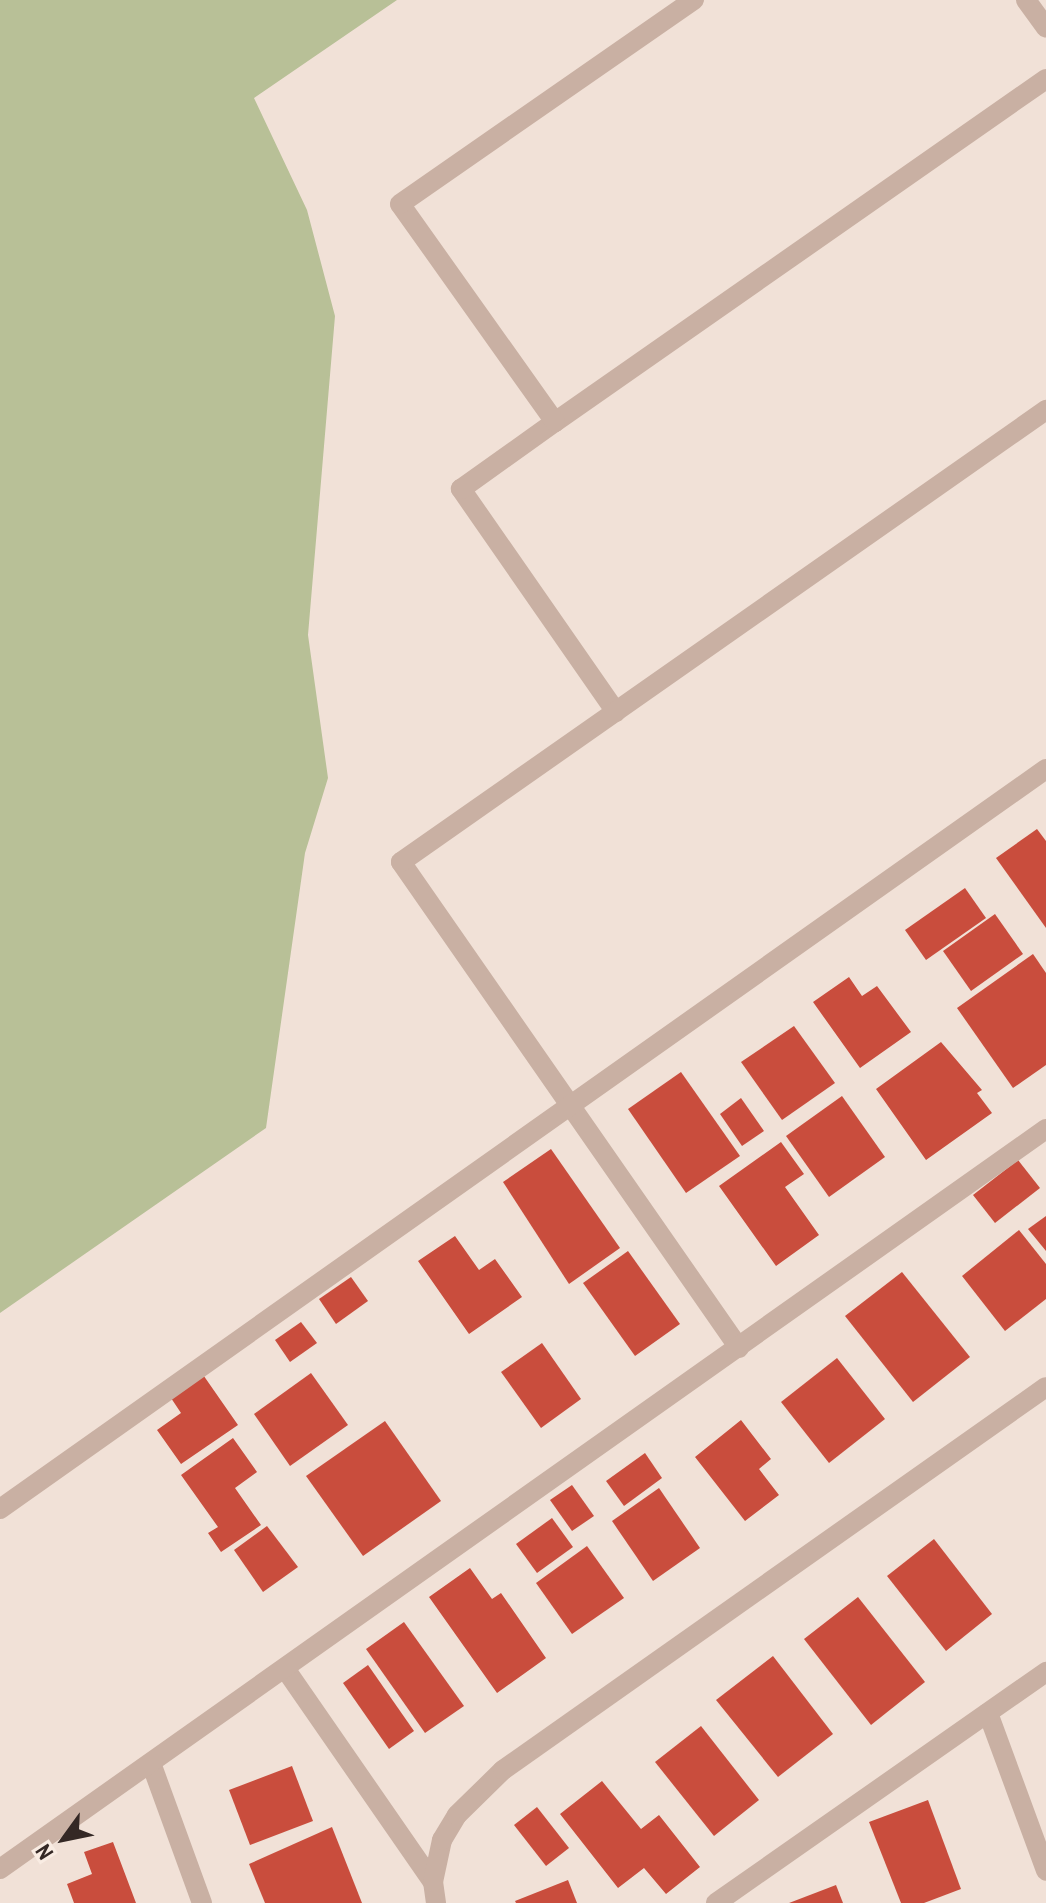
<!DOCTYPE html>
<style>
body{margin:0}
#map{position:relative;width:1046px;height:1903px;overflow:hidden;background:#f1e1d7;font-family:"Archivo Narrow",sans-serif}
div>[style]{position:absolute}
.green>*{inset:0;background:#b8c097}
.building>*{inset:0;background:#c94d3d}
.minor>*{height:20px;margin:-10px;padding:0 10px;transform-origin:10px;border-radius:10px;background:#c9b0a3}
span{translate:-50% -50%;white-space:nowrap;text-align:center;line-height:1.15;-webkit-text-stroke:6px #f9ece3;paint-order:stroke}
.north{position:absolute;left:24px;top:1799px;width:80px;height:80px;-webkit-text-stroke:6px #f9ece3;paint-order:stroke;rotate:237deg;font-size:22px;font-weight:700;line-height:32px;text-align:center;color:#342825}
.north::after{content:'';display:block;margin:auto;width:28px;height:36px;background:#342825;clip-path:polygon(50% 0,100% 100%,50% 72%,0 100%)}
</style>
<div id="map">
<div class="green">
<i style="clip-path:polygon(0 0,397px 0,254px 98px,307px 210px,335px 316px,308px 635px,328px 778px,305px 853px,266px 1128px,0 1313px)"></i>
</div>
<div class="building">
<i style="clip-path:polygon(1037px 829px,1046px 841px,1046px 928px,996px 858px)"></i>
<i style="clip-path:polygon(965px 888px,986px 918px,926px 960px,905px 930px)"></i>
<i style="clip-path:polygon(995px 914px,1023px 954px,971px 991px,943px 951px)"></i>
<i style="clip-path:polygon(1033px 954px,1046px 973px,1046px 1065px,1013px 1088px,957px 1008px)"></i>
<i style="clip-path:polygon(849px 977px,862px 996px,877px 986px,911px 1032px,860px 1068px,813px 1002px)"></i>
<i style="clip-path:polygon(794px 1026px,835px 1083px,782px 1120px,741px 1062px)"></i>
<i style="clip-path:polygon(941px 1042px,982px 1090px,977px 1093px,992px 1113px,926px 1160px,876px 1089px)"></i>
<i style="clip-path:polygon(681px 1072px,740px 1156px,686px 1193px,628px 1109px)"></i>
<i style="clip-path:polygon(842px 1096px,885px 1157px,829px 1197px,786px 1136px)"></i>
<i style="clip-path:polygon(741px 1098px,764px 1131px,742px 1146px,720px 1114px)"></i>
<i style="clip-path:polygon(781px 1142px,804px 1174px,785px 1187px,819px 1235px,776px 1266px,719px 1186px)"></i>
<i style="clip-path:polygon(551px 1149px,620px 1248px,569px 1284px,503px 1182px)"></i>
<i style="clip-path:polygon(1018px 1160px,1040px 1188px,995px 1223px,973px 1195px)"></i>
<i style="clip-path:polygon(1046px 1216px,1046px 1251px,1028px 1229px)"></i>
<i style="clip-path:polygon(1019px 1230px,1046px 1264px,1046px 1299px,1005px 1331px,962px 1276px)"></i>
<i style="clip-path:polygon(455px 1236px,479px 1270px,495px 1259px,522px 1297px,469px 1334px,418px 1261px)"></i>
<i style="clip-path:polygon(628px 1251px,680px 1324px,635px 1356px,583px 1283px)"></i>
<i style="clip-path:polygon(902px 1272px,970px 1357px,913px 1402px,845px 1316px)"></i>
<i style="clip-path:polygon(351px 1277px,368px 1301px,336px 1324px,319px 1299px)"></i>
<i style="clip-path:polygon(301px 1322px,317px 1343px,290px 1362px,275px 1340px)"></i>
<i style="clip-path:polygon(542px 1343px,581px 1399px,541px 1428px,501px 1372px)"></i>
<i style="clip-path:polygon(837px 1358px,885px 1419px,829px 1463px,781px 1402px)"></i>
<i style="clip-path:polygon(199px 1369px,238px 1425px,181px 1464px,157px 1430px,181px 1413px,167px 1392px)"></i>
<i style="clip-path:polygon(311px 1373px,348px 1425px,290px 1466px,254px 1414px)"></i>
<i style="clip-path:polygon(741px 1420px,771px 1459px,759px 1469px,779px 1495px,745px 1521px,695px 1457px)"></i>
<i style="clip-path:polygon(385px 1421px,441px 1501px,363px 1556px,306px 1476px)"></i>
<i style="clip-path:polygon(233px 1438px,257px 1472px,235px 1488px,261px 1525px,221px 1552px,208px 1533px,218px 1527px,181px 1475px)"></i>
<i style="clip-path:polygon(645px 1453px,662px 1478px,624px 1506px,606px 1481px)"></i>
<i style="clip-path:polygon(572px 1485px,594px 1516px,572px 1531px,550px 1500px)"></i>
<i style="clip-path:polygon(659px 1488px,700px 1548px,653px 1581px,612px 1521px)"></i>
<i style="clip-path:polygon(552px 1518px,573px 1547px,537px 1573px,516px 1544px)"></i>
<i style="clip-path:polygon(267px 1526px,298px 1567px,263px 1592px,234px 1550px)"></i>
<i style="clip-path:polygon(934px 1539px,992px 1614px,946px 1651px,887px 1576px)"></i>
<i style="clip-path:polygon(587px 1546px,624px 1598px,572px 1634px,536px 1583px)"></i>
<i style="clip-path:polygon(470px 1568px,492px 1599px,501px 1593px,546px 1658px,497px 1693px,429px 1597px)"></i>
<i style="clip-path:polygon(858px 1597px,925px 1682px,871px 1725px,804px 1639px)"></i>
<i style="clip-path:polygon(404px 1622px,464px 1706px,425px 1733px,366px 1649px)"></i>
<i style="clip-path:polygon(773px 1656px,833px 1734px,778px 1777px,716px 1700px)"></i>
<i style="clip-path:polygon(368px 1665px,414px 1731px,389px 1749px,343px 1683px)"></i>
<i style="clip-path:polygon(701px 1726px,759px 1800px,714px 1836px,655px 1762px)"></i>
<i style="clip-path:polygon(292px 1766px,313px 1821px,250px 1845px,229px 1790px)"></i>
<i style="clip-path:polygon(602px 1781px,641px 1829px,659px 1815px,700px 1867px,666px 1894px,644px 1868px,618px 1888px,560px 1814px)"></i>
<i style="clip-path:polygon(928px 1800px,961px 1889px,924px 1903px,901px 1903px,869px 1822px)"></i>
<i style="clip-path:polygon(537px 1807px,569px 1848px,546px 1866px,514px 1825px)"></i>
<i style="clip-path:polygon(332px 1827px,362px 1903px,265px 1903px,249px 1864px)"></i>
<i style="clip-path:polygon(113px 1842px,136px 1903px,74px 1903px,67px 1884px,92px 1874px,84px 1852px)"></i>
<i style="clip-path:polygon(568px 1880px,577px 1903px,516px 1903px,515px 1901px)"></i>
<i style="clip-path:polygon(836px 1885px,843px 1903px,789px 1903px)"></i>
</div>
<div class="minor">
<i style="left:1026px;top:0;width:34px;rotate:54deg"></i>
<i style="left:555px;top:422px;width:599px;rotate:-34.94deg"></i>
<i style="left:616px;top:712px;width:272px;rotate:-124.8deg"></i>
<i style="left:461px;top:489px;width:115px;rotate:-35.5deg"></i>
<i style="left:555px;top:422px;width:267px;rotate:-125.4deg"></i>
<i style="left:400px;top:204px;width:358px;rotate:-34.8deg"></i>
<i style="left:739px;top:1348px;width:592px;rotate:-124.82deg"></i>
<i style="left:401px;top:862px;width:788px;rotate:-35.02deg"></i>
<i style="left:0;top:1509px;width:1281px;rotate:-35.28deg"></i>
<i style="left:286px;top:1670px;width:258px;rotate:55.3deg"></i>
<i style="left:988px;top:1713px;width:168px;rotate:69.8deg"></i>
<i style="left:151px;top:1763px;width:149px;rotate:70deg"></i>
<i style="left:0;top:1869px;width:1281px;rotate:-35.28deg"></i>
<i style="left:436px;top:1903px;width:21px;rotate:-98deg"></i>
<i style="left:433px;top:1882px;width:43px;rotate:-77.9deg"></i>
<i style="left:442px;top:1840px;width:29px;rotate:-59deg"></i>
<i style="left:457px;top:1815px;width:64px;rotate:-44.4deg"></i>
<i style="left:503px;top:1770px;width:664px;rotate:-35.2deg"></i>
<i style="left:716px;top:1903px;width:403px;rotate:-35deg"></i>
</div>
<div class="north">N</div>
</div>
